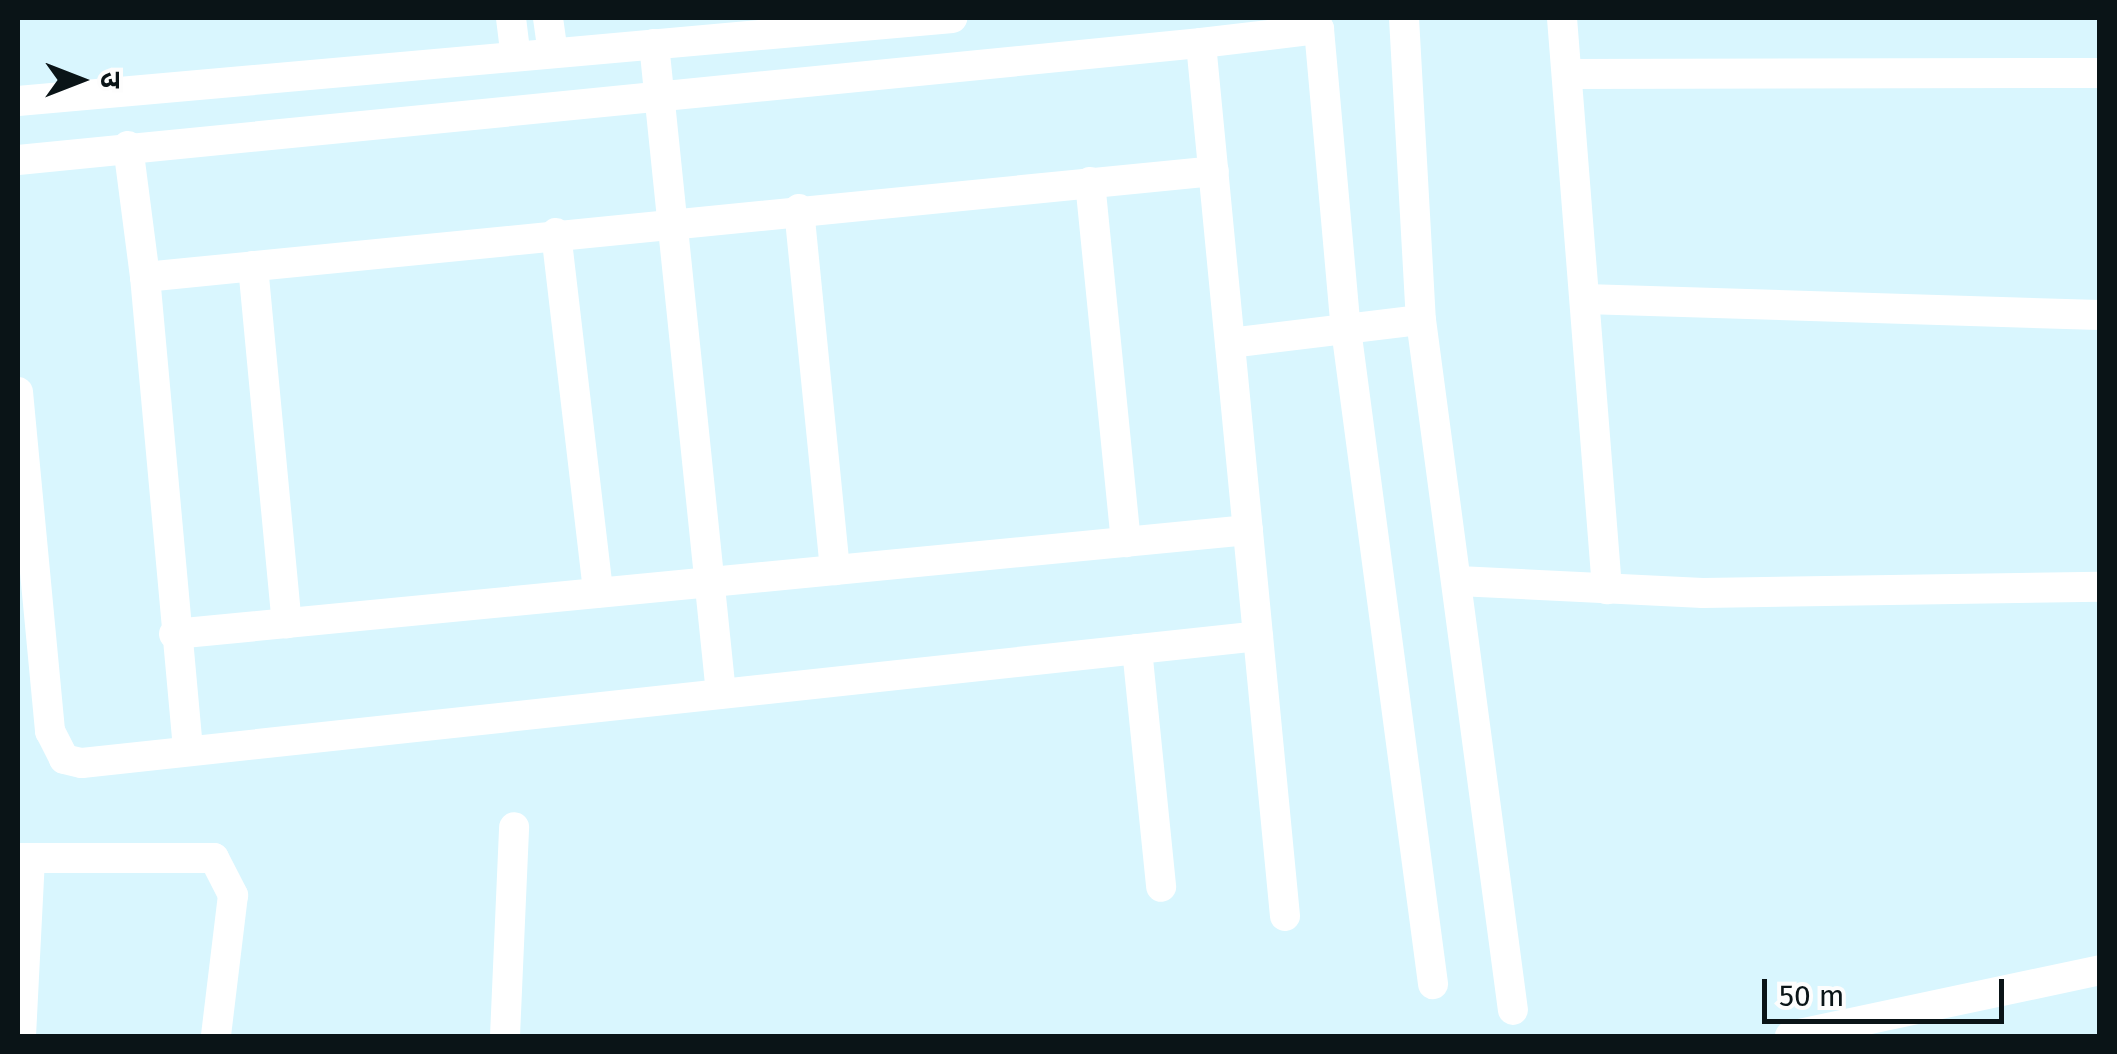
<!DOCTYPE html>
<meta charset="utf-8">
<style>
body{margin:0}
#map{position:relative;width:2117px;height:1054px;overflow:hidden;background:#d9f6fe;font-family:"Fira Sans","Noto Sans Devanagari",sans-serif}
div>[style]{position:absolute}
.minor>*{height:30px;margin:-15px;padding:0 15px;transform-origin:15px;border-radius:15px;background:#fff}
span{translate:-50% -50%;white-space:nowrap;text-align:center;line-height:1.15;-webkit-text-stroke:8px #fdfdfd;paint-order:stroke}
.frame{position:absolute;inset:0;border:20px solid #0a1417;pointer-events:none}
.north{position:absolute;left:30px;top:30px;width:100px;height:100px;-webkit-text-stroke:8px #fdfdfd;paint-order:stroke;rotate:90deg;font-size:28px;font-weight:700;line-height:40px;text-align:center;color:#0a1417}
.north::after{content:'';display:block;margin:auto;width:35px;height:45px;background:#0a1417;clip-path:polygon(50% 0,100% 100%,50% 72%,0 100%)}
.scale{position:absolute;left:1762px;top:979px;width:242px;height:45px;box-sizing:border-box;border:5px solid #0a1417;border-top:0;padding-left:12px;font-size:30px;line-height:35px;white-space:nowrap;color:#0a1417;-webkit-text-stroke:8px #fdfdfd;paint-order:stroke}
</style>
<div id="map">
<div class="minor">
<i style="left:511px;top:18px;width:38px;rotate:83deg"></i>
<i style="left:548px;top:18px;width:34px;rotate:82deg"></i>
<i style="left:1404px;top:18px;width:302px;rotate:86.8deg"></i>
<i style="left:1421px;top:320px;width:696px;rotate:82.41deg"></i>
<i style="left:1562px;top:18px;width:573px;rotate:85.49deg"></i>
<i style="left:654px;top:44px;width:653px;rotate:84.11deg"></i>
<i style="left:1567px;top:74px;width:533px;rotate:-0.11deg"></i>
<i style="left:18px;top:101px;width:938px;rotate:-5.08deg"></i>
<i style="left:128px;top:146px;width:132px;rotate:82.6deg"></i>
<i style="left:18px;top:160px;width:1189px;rotate:-5.65deg"></i>
<i style="left:1090px;top:182px;width:362px;rotate:84.3deg"></i>
<i style="left:799px;top:209px;width:363px;rotate:84.3deg"></i>
<i style="left:556px;top:233px;width:362px;rotate:83.3deg"></i>
<i style="left:253px;top:266px;width:359px;rotate:84.6deg"></i>
<i style="left:1585px;top:299px;width:515px;rotate:1.78deg"></i>
<i style="left:1230px;top:343px;width:192px;rotate:-6.9deg"></i>
<i style="left:18px;top:392px;width:341px;rotate:84.6deg"></i>
<i style="left:50px;top:731px;width:31px;rotate:63deg"></i>
<i style="left:64px;top:759px;width:18px;rotate:13deg"></i>
<i style="left:82px;top:763px;width:1183px;rotate:-6.16deg"></i>
<i style="left:1458px;top:581px;width:245px;rotate:2.8deg"></i>
<i style="left:1703px;top:593px;width:397px;rotate:-0.9deg"></i>
<i style="left:174px;top:634px;width:1079px;rotate:-5.53deg"></i>
<i style="left:1137px;top:649px;width:239px;rotate:84.2deg"></i>
<i style="left:188px;top:749px;width:474px;rotate:-95.2deg"></i>
<i style="left:145px;top:277px;width:1074px;rotate:-5.66deg"></i>
<i style="left:18px;top:858px;width:196px"></i>
<i style="left:214px;top:858px;width:42px;rotate:62.8deg"></i>
<i style="left:233px;top:895px;width:142px;rotate:96.9deg"></i>
<i style="left:1285px;top:916px;width:877px;rotate:-95.5deg"></i>
<i style="left:1201px;top:43px;width:119px;rotate:-6.8deg"></i>
<i style="left:1319px;top:29px;width:301px;rotate:84.9deg"></i>
<i style="left:1346px;top:329px;width:661px;rotate:82.43deg"></i>
<i style="left:21px;top:1036px;width:178px;rotate:-87.1deg"></i>
<i style="left:505px;top:1036px;width:209px;rotate:-87.5deg"></i>
<i style="left:1790px;top:1036px;width:317px;rotate:-12deg"></i>
</div>
<div class="frame"></div>
<div class="north">उ</div>
<div class="scale">50 m</div>
</div>
